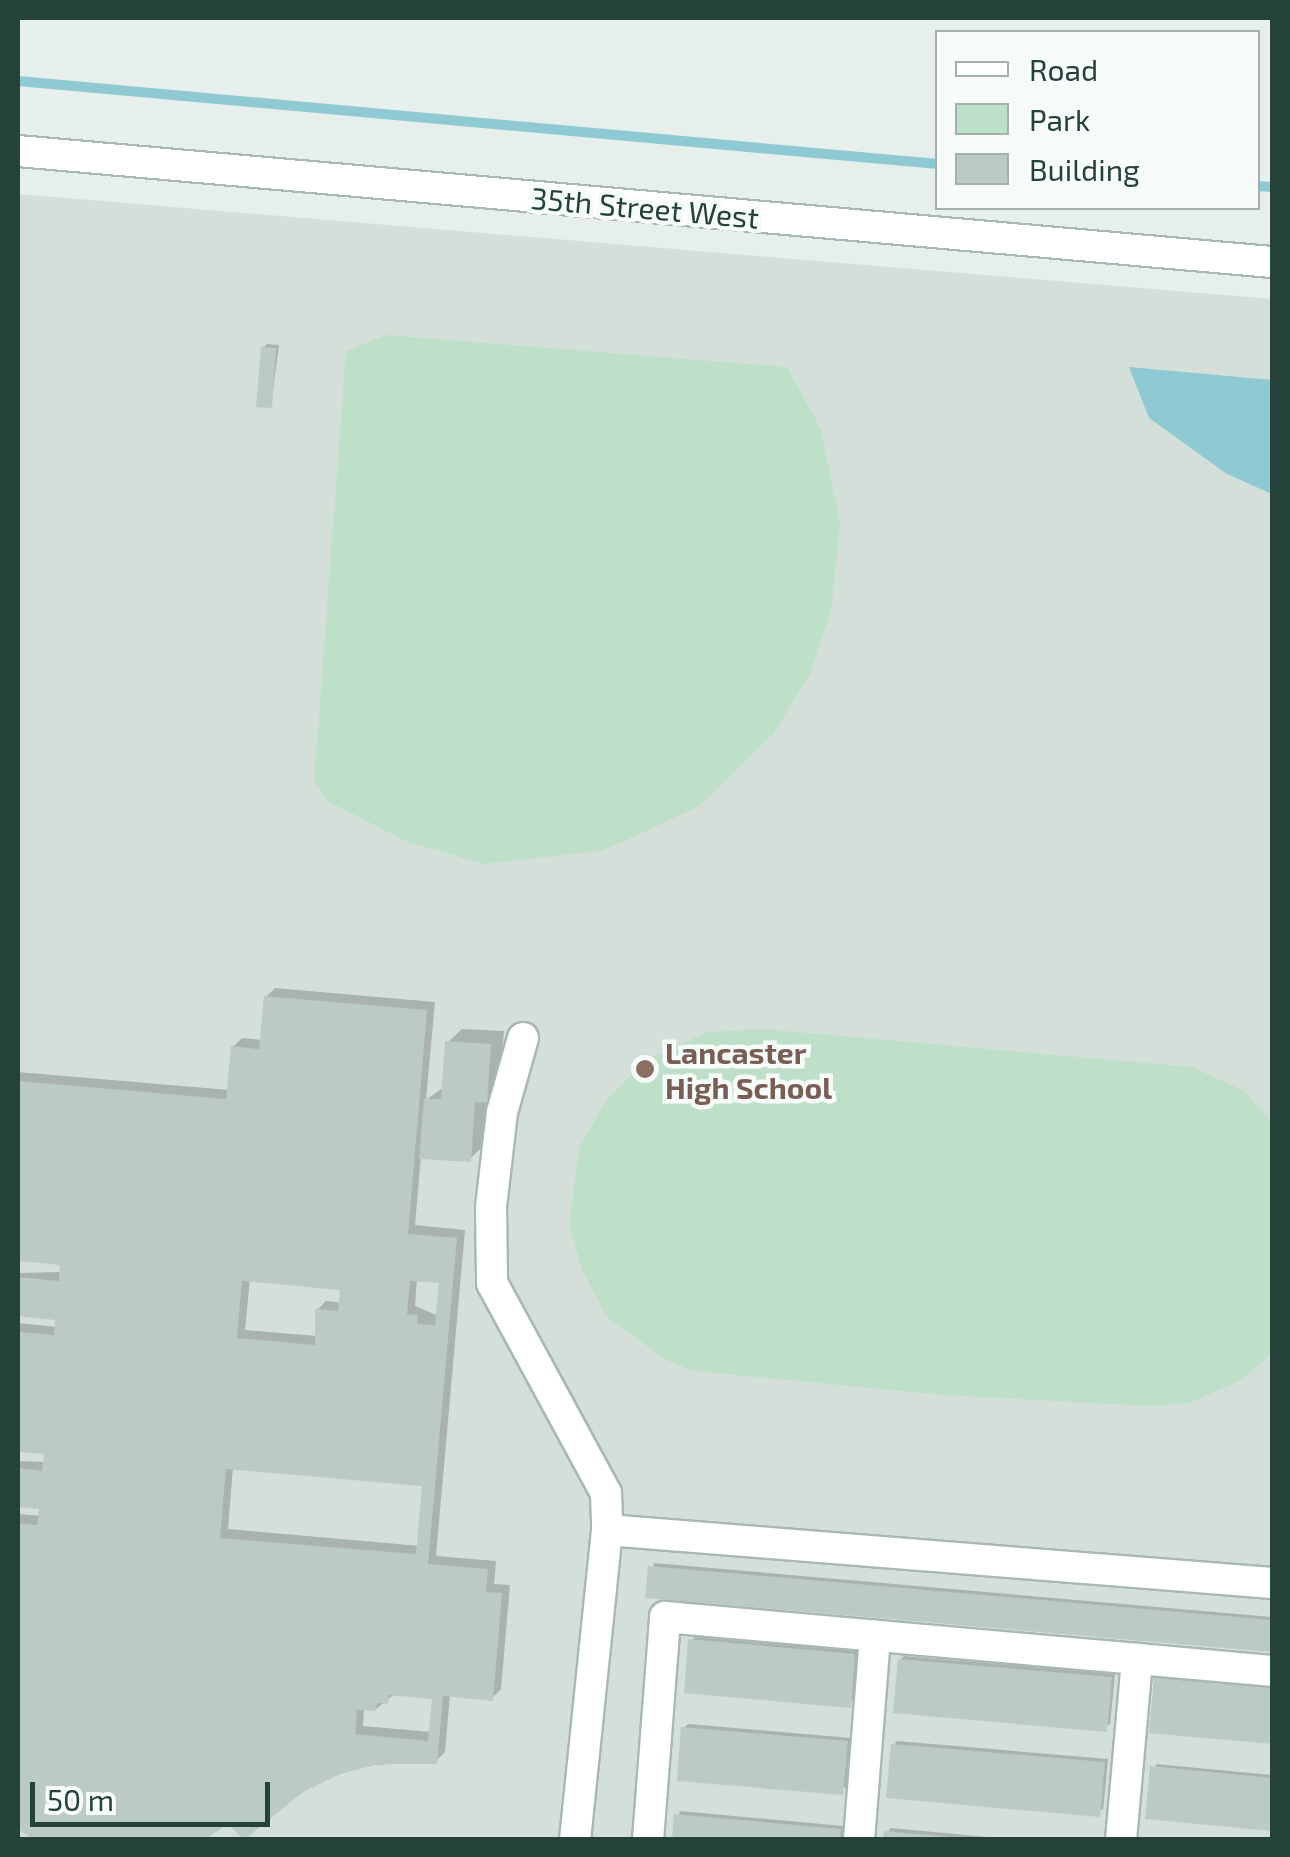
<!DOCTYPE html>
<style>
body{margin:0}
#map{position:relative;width:1290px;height:1857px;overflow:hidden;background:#e6efeb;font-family:"Exo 2",sans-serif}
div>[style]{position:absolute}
.built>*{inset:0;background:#d4dfda}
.green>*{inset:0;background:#bfe0c8}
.water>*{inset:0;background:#8ec9d4}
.shadow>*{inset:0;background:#0003}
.stream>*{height:10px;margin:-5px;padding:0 5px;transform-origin:5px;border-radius:5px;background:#8ec9d4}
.building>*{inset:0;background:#bbcac4}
.roads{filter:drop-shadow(2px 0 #a8b8b2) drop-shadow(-2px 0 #a8b8b2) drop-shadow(0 2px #a8b8b2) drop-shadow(0 -2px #a8b8b2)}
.minor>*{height:30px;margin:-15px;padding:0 15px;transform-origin:15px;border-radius:15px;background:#fff}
.dots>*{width:28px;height:28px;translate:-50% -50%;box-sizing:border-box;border:5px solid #f7fbf9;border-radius:50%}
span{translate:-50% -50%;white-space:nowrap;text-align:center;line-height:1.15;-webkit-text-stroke:9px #f7fbf9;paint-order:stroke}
.street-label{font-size:30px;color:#24423a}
.education-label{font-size:30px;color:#785e54;font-weight:700}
.left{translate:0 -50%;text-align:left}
.frame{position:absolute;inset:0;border:20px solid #24423a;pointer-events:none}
.legend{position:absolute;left:935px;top:30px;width:325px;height:180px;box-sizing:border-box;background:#f7fbf9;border:2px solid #a3b1ad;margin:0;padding:12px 18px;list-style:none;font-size:30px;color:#24423a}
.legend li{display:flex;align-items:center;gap:20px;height:50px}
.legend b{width:50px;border:2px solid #a3b1ad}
.scale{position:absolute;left:30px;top:1782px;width:240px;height:45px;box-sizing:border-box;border:5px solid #24423a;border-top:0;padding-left:12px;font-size:30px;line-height:35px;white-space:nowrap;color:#24423a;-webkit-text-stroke:8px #f7fbf9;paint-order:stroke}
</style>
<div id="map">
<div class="built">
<i style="clip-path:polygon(18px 194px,1272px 299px,1272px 1839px,18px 1839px)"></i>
</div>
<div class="green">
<i style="clip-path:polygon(386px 335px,787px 367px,821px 429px,840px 522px,831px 612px,810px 674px,773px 734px,698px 807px,602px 851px,484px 864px,408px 842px,329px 802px,314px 782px,346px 351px)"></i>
<i style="clip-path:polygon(763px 1029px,1192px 1067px,1243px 1090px,1272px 1122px,1272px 1353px,1240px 1381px,1189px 1403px,1150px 1406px,942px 1395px,694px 1371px,666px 1360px,606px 1316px,582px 1269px,569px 1225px,579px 1148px,607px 1099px,648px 1059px,708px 1032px)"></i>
</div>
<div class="water">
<i style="clip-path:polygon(1129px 367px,1272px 380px,1272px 494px,1227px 474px,1149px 418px)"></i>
</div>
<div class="shadow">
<i style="clip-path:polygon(267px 344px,279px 345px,271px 405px,263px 348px)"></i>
<i style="clip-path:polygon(evenodd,275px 988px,435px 1002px,426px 1100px,445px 1086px,448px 1042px,462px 1029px,504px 1031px,500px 1086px,487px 1099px,484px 1145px,470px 1159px,421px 1156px,415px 1225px,465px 1230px,436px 1556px,496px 1561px,494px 1584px,510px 1585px,501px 1689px,492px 1698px,450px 1695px,445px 1752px,436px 1761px,359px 1766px,229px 1820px,40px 1840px,18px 1825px,18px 1514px,41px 1516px,42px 1506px,18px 1504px,18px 1461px,45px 1462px,46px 1452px,18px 1449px,18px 1323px,57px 1327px,58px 1317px,18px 1314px,18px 1273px,62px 1272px,63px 1263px,18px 1259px,18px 1072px,229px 1090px,233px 1047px,242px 1038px,263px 1040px,266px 997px,275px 988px,250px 1279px,343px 1287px,342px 1303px,326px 1301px,317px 1310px,317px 1336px,245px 1330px,250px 1279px,275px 988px,417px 1279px,442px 1281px,439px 1316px,415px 1306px,417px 1279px,275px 988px,233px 1467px,425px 1484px,420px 1546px,228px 1529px,233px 1467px,275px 988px,396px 1693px,435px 1697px,432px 1732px,363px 1726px,364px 1708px,376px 1709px,396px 1693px)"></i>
<i style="clip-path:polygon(654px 1563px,1272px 1617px,1272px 1650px,648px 1596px)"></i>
<i style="clip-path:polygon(695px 1637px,858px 1651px,854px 1701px,691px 1641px)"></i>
<i style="clip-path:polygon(904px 1656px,1115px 1674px,1110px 1725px,900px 1660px)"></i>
<i style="clip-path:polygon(1160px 1675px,1272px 1684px,1272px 1741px,1152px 1731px)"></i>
<i style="clip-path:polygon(688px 1724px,851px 1738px,846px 1788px,684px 1728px)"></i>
<i style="clip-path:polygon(897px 1741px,1108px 1759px,1103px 1810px,894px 1745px)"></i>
<i style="clip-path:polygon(1156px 1764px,1272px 1775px,1272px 1829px,1148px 1817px)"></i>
<i style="clip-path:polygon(680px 1811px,843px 1826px,842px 1840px,674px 1840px)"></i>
<i style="clip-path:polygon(890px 1828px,1020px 1840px,885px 1840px)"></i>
</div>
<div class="stream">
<i style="left:18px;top:81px;width:924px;rotate:5.16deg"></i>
<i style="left:1258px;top:186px;width:14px;rotate:4deg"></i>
</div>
<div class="building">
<i style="clip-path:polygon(261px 347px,276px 348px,272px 408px,256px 407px)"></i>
<i style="clip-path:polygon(evenodd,264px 996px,427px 1010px,408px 1234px,457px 1238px,428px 1564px,488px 1569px,486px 1592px,502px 1593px,493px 1701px,443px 1696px,437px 1764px,378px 1764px,340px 1774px,303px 1792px,244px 1840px,228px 1824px,204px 1840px,34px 1840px,18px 1829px,18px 1523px,37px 1525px,39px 1509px,18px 1507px,18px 1468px,42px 1471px,44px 1454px,18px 1452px,18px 1332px,54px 1335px,55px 1320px,18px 1316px,18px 1277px,59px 1281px,60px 1265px,18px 1261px,18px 1081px,226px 1099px,231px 1046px,259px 1049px,264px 996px,242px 1281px,340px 1290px,338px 1311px,315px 1309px,315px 1345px,237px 1338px,242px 1281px,264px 996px,410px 1281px,439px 1283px,435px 1325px,417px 1324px,418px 1315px,407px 1314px,410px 1281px,264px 996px,226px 1469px,422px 1486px,416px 1554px,220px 1538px,226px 1469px,264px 996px,389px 1695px,432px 1699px,428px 1741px,355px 1734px,357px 1710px,376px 1711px,377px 1703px,388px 1704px,389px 1695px)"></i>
<i style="clip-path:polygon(445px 1041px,491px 1044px,487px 1103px,475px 1102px,471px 1162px,419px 1159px,424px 1099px,441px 1099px)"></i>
<i style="clip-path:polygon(648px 1566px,1272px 1620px,1272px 1652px,645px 1598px)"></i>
<i style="clip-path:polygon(688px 1639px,855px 1654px,851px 1708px,684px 1693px)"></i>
<i style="clip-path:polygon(898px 1659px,1112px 1677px,1107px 1732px,893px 1713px)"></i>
<i style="clip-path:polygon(1154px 1678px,1272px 1688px,1272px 1744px,1149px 1733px)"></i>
<i style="clip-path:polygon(681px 1727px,848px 1741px,843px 1795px,677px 1781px)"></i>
<i style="clip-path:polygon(891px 1744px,1105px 1762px,1100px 1817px,886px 1798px)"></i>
<i style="clip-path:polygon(1150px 1766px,1272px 1778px,1272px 1831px,1145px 1819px)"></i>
<i style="clip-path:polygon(674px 1814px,841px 1829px,840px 1840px,672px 1840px)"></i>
<i style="clip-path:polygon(884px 1831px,950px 1837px,950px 1840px,883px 1840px)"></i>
</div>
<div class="roads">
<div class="minor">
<i style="left:18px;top:151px;width:1259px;rotate:5.06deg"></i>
<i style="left:523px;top:1038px;width:77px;rotate:105.8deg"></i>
<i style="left:502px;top:1112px;width:96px;rotate:96.6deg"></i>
<i style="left:491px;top:1207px;width:76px;rotate:89.2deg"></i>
<i style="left:492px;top:1283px;width:239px;rotate:61.5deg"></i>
<i style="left:606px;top:1493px;width:37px;rotate:88deg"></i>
<i style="left:575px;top:1840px;width:312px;rotate:-84.1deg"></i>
<i style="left:607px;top:1530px;width:667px;rotate:4.56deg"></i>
<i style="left:648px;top:1840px;width:224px;rotate:-85.6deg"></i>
<i style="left:665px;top:1617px;width:609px;rotate:5.08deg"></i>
<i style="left:859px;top:1840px;width:205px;rotate:-85.5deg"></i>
<i style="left:1121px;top:1840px;width:182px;rotate:-84.9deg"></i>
</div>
</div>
<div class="dots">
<i style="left:645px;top:1069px;background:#8d6e63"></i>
</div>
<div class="street-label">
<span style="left:645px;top:207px;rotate:5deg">35th Street West</span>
</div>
<div class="education-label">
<span class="left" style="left:665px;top:1069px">Lancaster<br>High School</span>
</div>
<div class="frame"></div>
<ul class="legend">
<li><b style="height:12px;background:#fff"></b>Road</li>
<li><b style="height:28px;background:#bfe0c8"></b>Park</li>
<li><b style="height:28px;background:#bbcac4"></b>Building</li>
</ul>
<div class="scale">50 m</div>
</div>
